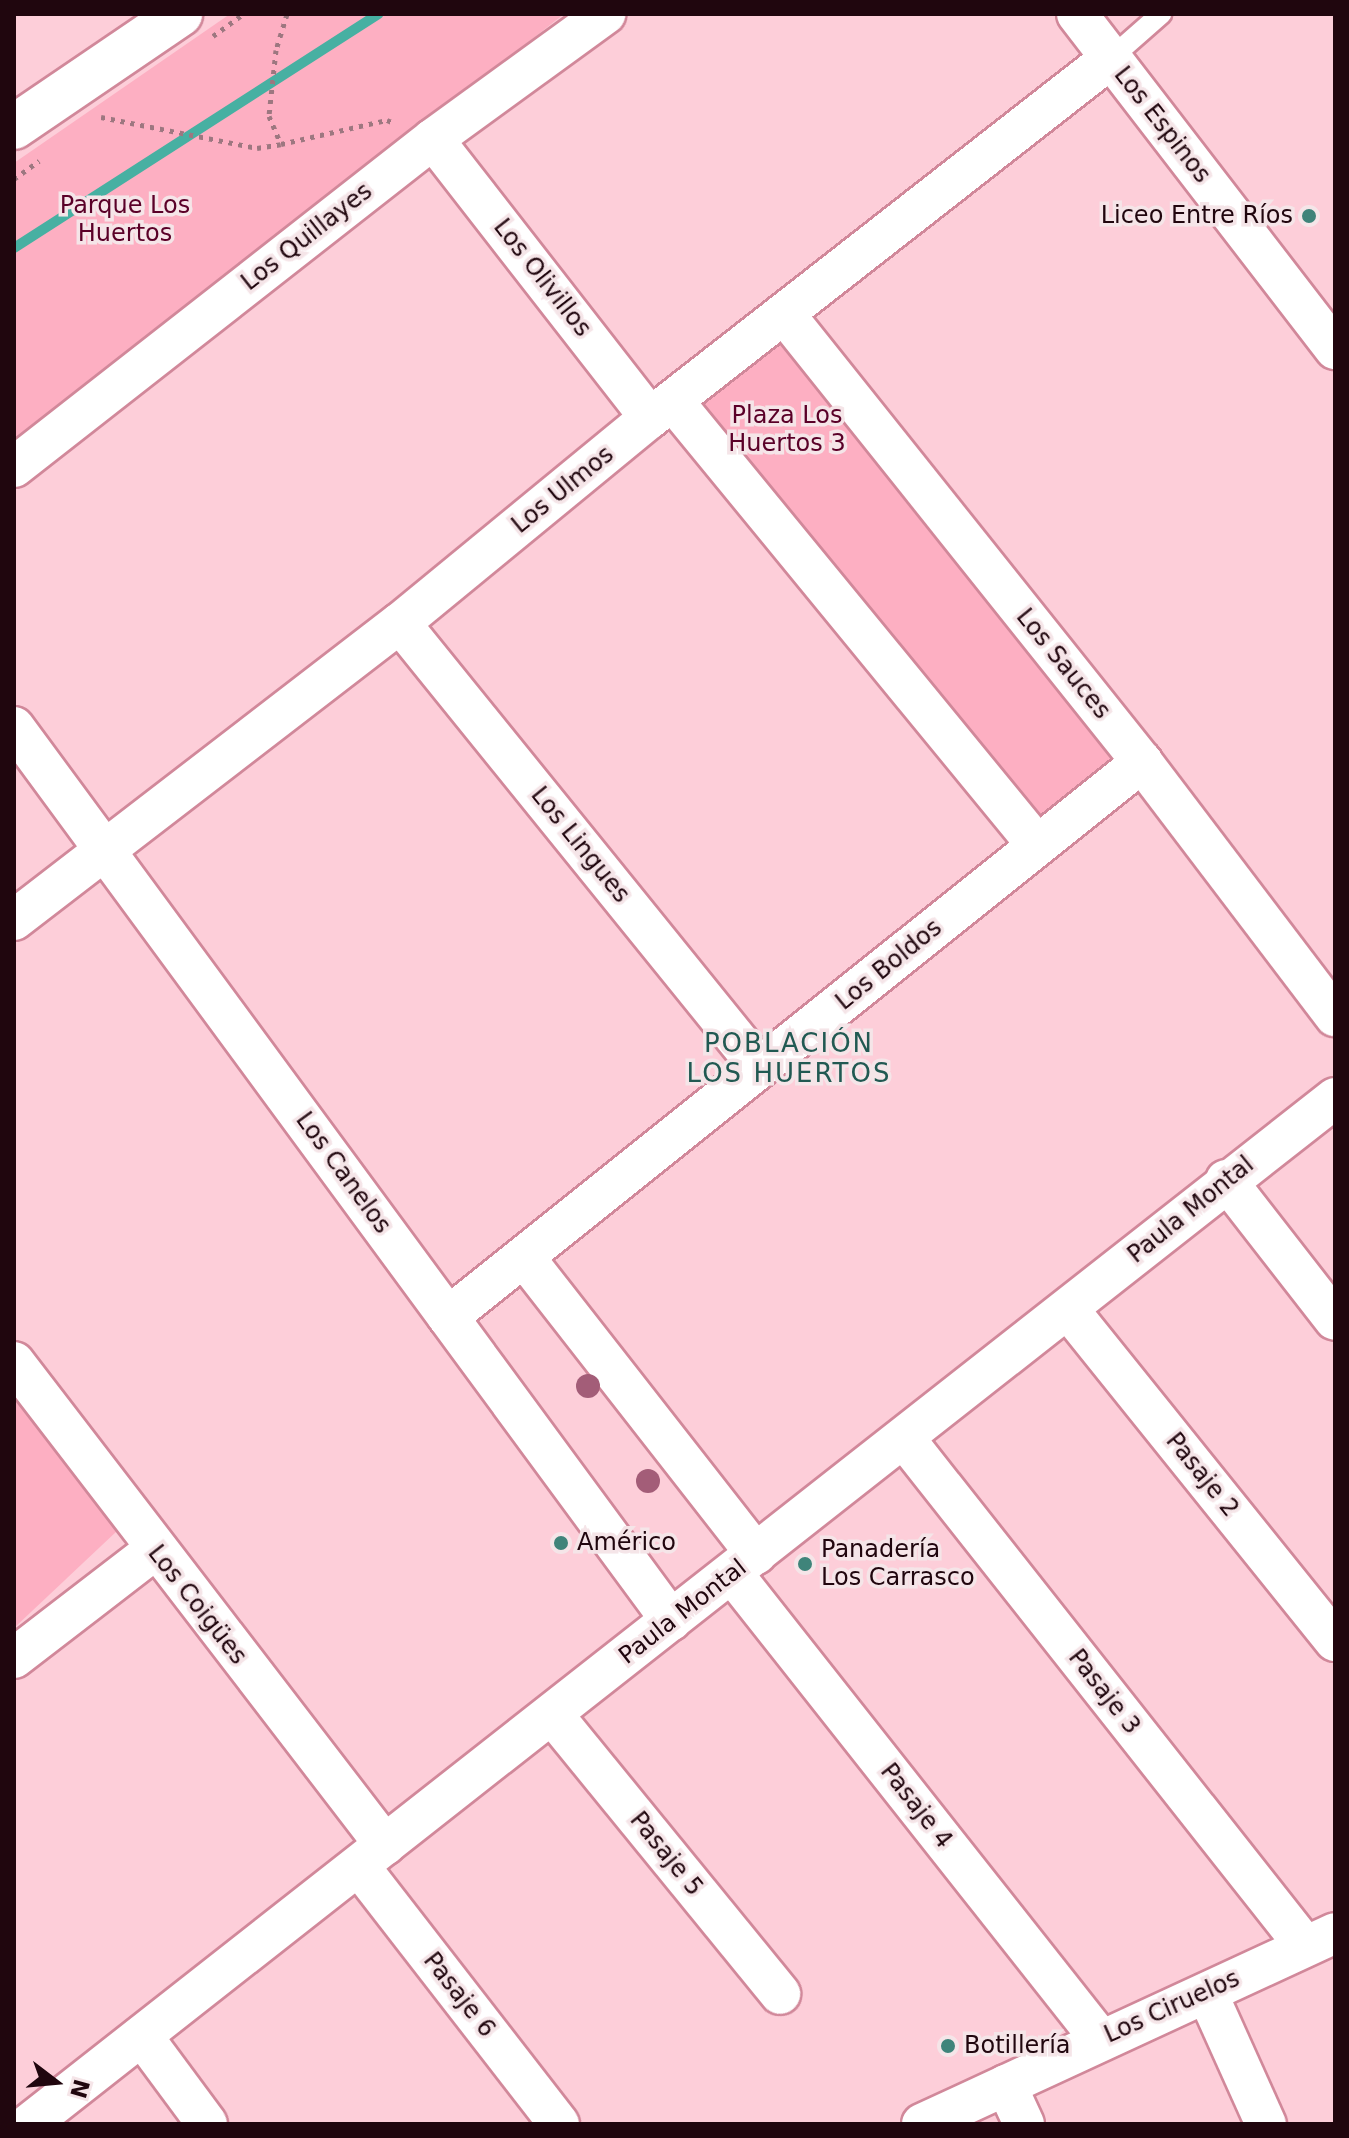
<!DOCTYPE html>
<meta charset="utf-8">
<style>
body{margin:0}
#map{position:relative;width:1349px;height:2138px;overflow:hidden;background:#fdced9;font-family:"DejaVu Sans",sans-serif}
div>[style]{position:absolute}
.green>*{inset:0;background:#fdafc2}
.stream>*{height:10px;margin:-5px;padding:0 5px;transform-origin:5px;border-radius:5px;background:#47b0a2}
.path>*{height:5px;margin-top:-2.5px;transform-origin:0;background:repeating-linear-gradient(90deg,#9d7780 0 4px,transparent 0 10px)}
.roads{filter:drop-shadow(2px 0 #d1889a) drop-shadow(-2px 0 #d1889a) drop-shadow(0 2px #d1889a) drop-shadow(0 -2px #d1889a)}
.service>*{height:20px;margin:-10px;padding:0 10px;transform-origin:10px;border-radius:10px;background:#fff}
.minor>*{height:40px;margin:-20px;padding:0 20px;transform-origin:20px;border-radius:20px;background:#fff}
.secondary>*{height:44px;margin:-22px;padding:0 22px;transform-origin:22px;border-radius:22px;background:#fff}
.trees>*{width:24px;height:24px;margin:-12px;border-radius:50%;background:#a35d78}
.dots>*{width:22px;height:22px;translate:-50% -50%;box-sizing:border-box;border:4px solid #f5e5e8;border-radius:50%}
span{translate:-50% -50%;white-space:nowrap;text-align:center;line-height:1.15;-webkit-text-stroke:7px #f5e5e8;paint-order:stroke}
.street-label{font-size:24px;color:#20060e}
.park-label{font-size:24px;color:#5a0028}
.poi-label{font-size:24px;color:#20060e}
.right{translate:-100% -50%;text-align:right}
.left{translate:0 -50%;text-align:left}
.neighbourhood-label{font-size:26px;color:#215952;letter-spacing:2px}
.frame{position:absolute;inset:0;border:16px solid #20060e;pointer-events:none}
.north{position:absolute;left:16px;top:2042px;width:80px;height:80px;-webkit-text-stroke:6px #f5e5e8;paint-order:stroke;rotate:106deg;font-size:22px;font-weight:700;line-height:32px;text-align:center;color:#20060e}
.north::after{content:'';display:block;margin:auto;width:28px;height:36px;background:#20060e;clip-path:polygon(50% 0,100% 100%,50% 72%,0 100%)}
</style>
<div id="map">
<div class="green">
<i style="clip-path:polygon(230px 14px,564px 14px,14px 445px,14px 163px)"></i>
<i style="clip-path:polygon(783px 340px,1118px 760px,1040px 821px,698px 404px)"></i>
<i style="clip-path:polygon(14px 1392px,117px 1531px,14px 1628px)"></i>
</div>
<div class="stream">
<i style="left:14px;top:248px;width:433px;rotate:-32.7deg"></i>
</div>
<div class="path">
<i style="left:287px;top:14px;width:38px;rotate:107deg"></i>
<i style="left:276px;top:50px;width:66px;rotate:96.1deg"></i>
<i style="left:269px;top:116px;width:30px;rotate:67deg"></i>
<i style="left:281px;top:144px;width:109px;rotate:-12.8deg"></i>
<i style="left:387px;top:120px;width:8px;rotate:23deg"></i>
<i style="left:213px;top:36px;width:37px;rotate:-36deg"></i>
<i style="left:101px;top:117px;width:159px;rotate:11.2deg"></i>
<i style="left:257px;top:148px;width:24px;rotate:-9deg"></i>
<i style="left:14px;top:179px;width:31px;rotate:-36deg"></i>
</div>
<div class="roads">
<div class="service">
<i style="left:1111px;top:58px;width:67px;rotate:-41.3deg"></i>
</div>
<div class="minor">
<i style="left:1077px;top:14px;width:423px;rotate:52.4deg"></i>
<i style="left:433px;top:139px;width:353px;rotate:52.1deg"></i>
<i style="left:786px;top:316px;width:571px;rotate:51.4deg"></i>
<i style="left:1142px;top:762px;width:319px;rotate:52.8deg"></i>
<i style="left:673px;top:401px;width:574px;rotate:50.65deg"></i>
<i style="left:14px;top:467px;width:532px;rotate:-38.05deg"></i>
<i style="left:433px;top:139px;width:213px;rotate:-36deg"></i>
<i style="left:400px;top:623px;width:572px;rotate:51.03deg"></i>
<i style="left:14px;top:727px;width:1109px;rotate:53.66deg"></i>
<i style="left:14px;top:920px;width:487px;rotate:-37.6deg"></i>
<i style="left:400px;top:623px;width:323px;rotate:-39.4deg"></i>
<i style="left:650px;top:418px;width:585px;rotate:-37.99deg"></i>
<i style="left:1226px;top:1180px;width:177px;rotate:52.1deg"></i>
<i style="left:524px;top:1257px;width:377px;rotate:52deg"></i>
<i style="left:1068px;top:1309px;width:426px;rotate:51.2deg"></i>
<i style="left:448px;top:1317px;width:889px;rotate:-38.65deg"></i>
<i style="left:14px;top:1362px;width:609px;rotate:52.47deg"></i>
<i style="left:904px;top:1438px;width:647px;rotate:51.71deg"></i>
<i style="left:732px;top:1573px;width:594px;rotate:51.7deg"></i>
<i style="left:14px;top:1658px;width:177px;rotate:-37.6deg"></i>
<i style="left:552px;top:1714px;width:361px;rotate:50.8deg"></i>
<i style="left:359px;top:1866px;width:326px;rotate:52.2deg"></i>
<i style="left:1207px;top:1993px;width:144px;rotate:65.8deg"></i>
<i style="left:142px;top:2036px;width:109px;rotate:53.5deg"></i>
<i style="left:1006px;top:2085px;width:43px;rotate:65.2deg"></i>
<i style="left:29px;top:2124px;width:1661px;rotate:-38.15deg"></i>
<i style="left:922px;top:2124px;width:455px;rotate:-24.8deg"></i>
</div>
<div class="secondary">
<i style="left:14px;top:127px;width:201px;rotate:-34.2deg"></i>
</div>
</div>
<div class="trees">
<i style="left:588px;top:1386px"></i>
<i style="left:648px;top:1481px"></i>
</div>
<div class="dots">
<i style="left:1309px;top:216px;background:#3f847a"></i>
<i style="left:561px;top:1543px;background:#3f847a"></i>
<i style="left:805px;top:1564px;background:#3f847a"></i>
<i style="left:948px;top:2046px;background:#3f847a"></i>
</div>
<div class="street-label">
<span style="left:1162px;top:125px;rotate:52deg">Los Espinos</span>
<span style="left:307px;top:237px;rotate:-38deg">Los Quillayes</span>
<span style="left:542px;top:278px;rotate:52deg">Los Olivillos</span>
<span style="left:563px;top:490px;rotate:-39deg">Los Ulmos</span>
<span style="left:1063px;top:664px;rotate:51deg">Los Sauces</span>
<span style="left:580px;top:845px;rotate:51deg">Los Lingues</span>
<span style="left:889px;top:965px;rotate:-39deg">Los Boldos</span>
<span style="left:343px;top:1173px;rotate:54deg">Los Canelos</span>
<span style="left:1191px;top:1210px;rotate:-39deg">Paula Montal</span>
<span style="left:1202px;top:1475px;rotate:51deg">Pasaje 2</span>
<span style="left:197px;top:1605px;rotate:52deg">Los Coigües</span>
<span style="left:683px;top:1612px;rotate:-38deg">Paula Montal</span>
<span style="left:1104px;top:1692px;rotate:52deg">Pasaje 3</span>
<span style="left:916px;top:1806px;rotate:52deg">Pasaje 4</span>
<span style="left:666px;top:1854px;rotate:51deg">Pasaje 5</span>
<span style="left:459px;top:1995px;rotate:52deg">Pasaje 6</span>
<span style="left:1172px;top:2007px;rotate:-24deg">Los Ciruelos</span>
</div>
<div class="park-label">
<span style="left:125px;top:220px">Parque Los<br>Huertos</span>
<span style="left:787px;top:430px">Plaza Los<br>Huertos 3</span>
</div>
<div class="poi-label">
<span class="right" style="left:1293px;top:216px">Liceo Entre Ríos</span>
<span class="left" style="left:577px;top:1543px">Américo</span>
<span class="left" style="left:821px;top:1564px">Panadería<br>Los Carrasco</span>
<span class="left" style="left:964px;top:2046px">Botillería</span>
</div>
<div class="neighbourhood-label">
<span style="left:789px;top:1059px">POBLACIÓN<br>LOS HUERTOS</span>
</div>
<div class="frame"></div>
<div class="north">N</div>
</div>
